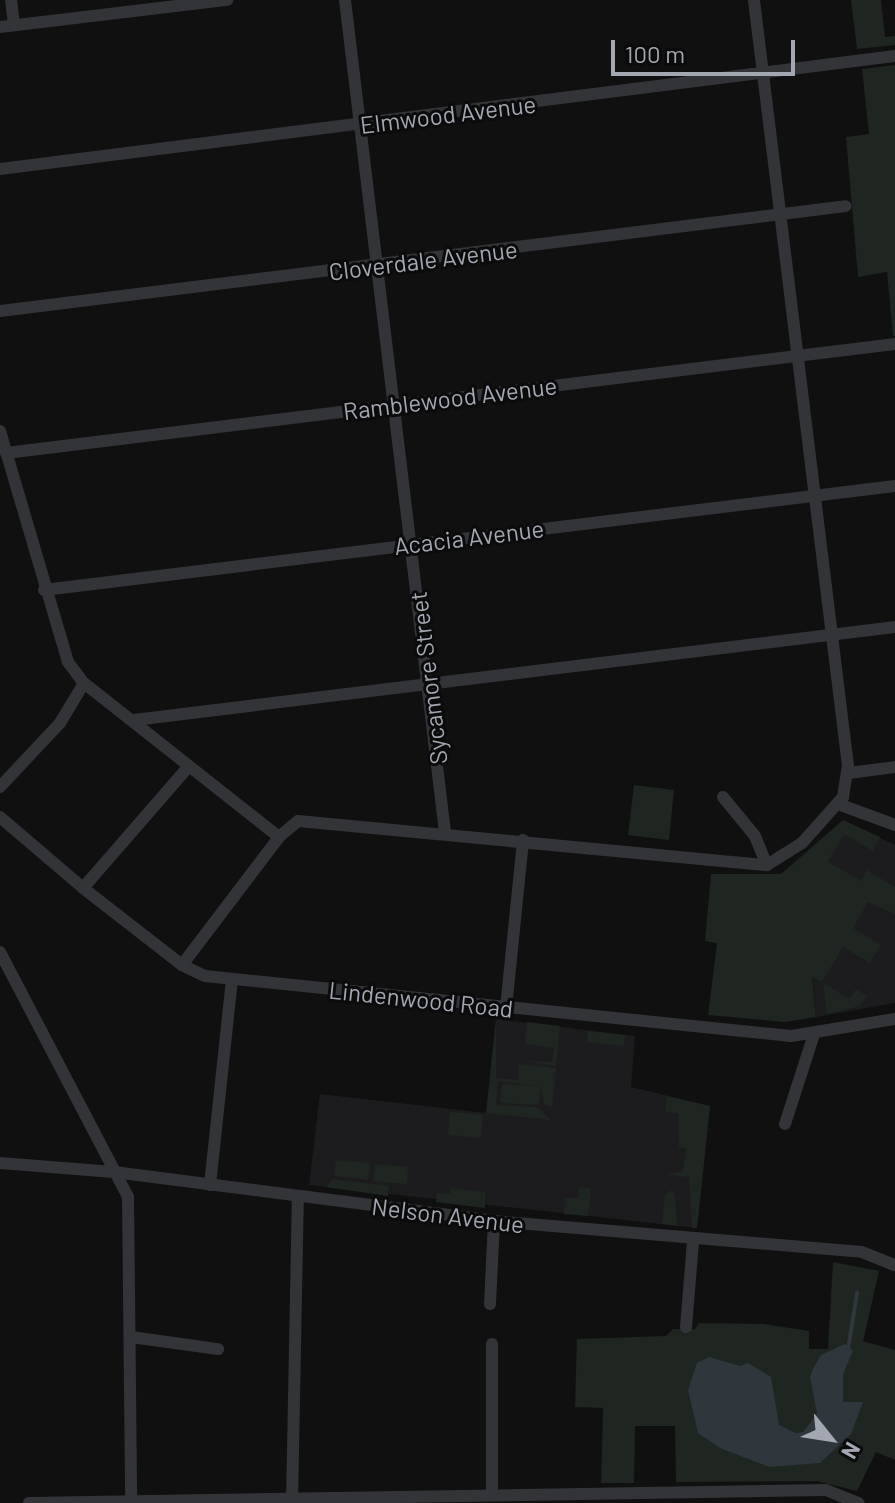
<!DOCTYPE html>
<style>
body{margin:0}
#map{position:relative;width:895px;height:1503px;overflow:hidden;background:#101011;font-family:Barlow,sans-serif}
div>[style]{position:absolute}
.built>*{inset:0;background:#1c1c1e}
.green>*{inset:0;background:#1f2520}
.water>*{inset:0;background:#2f363c}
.stream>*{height:4px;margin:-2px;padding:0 2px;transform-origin:2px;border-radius:2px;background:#2f363c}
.minor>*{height:12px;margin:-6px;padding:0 6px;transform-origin:6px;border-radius:6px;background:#333438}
span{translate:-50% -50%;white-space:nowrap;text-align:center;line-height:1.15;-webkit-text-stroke:6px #0b0b0c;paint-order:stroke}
.street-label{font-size:24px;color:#a3a7b1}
.north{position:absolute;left:791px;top:1399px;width:80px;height:80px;-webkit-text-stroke:6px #0b0b0c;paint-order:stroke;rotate:120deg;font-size:22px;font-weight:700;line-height:32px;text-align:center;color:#a3a7b1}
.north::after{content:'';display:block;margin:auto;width:28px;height:36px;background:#a3a7b1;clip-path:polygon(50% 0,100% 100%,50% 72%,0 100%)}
.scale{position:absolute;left:611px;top:40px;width:184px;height:36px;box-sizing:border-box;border:4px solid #a3a7b1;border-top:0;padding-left:10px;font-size:24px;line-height:28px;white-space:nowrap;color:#a3a7b1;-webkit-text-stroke:6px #0b0b0c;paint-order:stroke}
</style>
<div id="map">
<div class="built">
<i style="clip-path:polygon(843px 820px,895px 845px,895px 1003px,816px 1017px,803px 862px)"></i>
<i style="clip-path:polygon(496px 1019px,635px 1036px,631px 1087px,710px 1106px,697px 1228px,309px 1185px,320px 1094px,486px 1113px)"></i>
</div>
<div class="green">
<i style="clip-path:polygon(851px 0,881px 0,885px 37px,895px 36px,895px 45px,857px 49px)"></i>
<i style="clip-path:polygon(895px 65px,895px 336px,893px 336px,887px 272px,858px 277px,846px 137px,869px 134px,862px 69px)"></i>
<i style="clip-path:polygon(634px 785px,674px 790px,669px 840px,628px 835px)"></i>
<i style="clip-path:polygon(843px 820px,880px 837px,873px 851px,844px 834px,828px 862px,861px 881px,867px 870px,895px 887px,895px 914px,868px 902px,853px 928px,881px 945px,870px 963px,843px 947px,822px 982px,812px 977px,816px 1017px,785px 1022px,708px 1015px,717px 943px,705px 941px,711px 874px,781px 874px)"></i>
<i style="clip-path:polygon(823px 983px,850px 999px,856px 989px,867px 996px,860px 1006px,827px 1014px)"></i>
<i style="clip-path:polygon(496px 1019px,496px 1078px,518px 1080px,519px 1064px,556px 1068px,552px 1107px,544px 1104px,541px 1086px,539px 1105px,500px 1103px,502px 1084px,536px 1086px,498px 1081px,496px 1105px,537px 1107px,551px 1120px,486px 1113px)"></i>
<i style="clip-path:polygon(527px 1022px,560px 1026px,556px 1066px,524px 1061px,552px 1062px,554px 1048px,525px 1044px)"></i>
<i style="clip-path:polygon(588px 1031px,625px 1035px,624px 1046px,587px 1042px)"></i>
<i style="clip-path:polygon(667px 1096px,710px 1106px,697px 1228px,692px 1228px,689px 1177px,666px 1175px,683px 1171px,686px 1149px,679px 1147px,678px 1113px,665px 1112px)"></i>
<i style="clip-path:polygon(450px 1112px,483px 1115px,481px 1138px,448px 1135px)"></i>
<i style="clip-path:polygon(336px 1160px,370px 1163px,368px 1180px,334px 1176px)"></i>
<i style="clip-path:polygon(375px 1164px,408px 1167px,407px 1184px,373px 1181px)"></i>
<i style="clip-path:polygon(333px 1179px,389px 1186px,388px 1196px,326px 1187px)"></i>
<i style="clip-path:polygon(579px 1187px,591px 1188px,588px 1216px,564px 1214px,565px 1198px,578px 1198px)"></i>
<i style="clip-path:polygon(451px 1188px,485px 1192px,485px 1208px,436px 1202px,437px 1193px,450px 1194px)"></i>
<i style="clip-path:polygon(672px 1190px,675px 1195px,677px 1226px,662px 1224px,665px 1195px)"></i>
<i style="clip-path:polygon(833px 1262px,879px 1271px,863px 1341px,895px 1350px,895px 1460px,876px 1452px,857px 1491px,817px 1481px,676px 1482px,675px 1426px,635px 1426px,634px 1483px,601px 1483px,603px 1408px,575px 1407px,577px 1339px,666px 1336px,673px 1329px,695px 1329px,699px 1323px,764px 1324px,809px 1331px,809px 1349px,828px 1349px)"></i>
</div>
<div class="water">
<i style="clip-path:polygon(845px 1344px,853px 1351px,843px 1374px,843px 1402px,863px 1402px,851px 1434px,820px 1463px,769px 1467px,720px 1448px,698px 1433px,688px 1390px,697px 1363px,709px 1357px,740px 1366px,748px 1363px,771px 1377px,779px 1425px,796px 1433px,803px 1432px,817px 1414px,810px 1377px,814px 1367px,821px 1355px)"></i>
</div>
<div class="stream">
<i style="left:848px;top:1350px;width:58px;rotate:-81deg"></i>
</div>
<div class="minor">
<i style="left:11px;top:0;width:25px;rotate:83deg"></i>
<i style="left:345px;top:0;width:838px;rotate:83.15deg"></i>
<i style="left:0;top:27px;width:229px;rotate:-6.8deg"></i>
<i style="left:0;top:169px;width:902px;rotate:-7.2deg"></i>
<i style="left:0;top:311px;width:852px;rotate:-7.07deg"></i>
<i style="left:0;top:431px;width:241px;rotate:73.6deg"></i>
<i style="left:68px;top:662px;width:26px;rotate:53deg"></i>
<i style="left:84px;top:683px;width:47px;rotate:121deg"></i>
<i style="left:60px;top:723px;width:88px;rotate:133.2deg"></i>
<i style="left:6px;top:453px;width:896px;rotate:-6.99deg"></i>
<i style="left:44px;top:590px;width:857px;rotate:-6.97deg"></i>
<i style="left:84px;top:683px;width:248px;rotate:38.3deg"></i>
<i style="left:134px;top:720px;width:767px;rotate:-6.97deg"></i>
<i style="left:849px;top:773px;width:46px;rotate:-7.4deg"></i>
<i style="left:723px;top:797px;width:50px;rotate:50.6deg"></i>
<i style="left:755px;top:836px;width:31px;rotate:68deg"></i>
<i style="left:838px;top:804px;width:61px;rotate:20.2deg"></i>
<i style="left:0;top:817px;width:109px;rotate:40.5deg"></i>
<i style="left:83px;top:888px;width:125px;rotate:37.9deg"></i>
<i style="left:182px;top:965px;width:25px;rotate:26deg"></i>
<i style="left:205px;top:976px;width:589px;rotate:5.85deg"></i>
<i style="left:791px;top:1036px;width:105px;rotate:-9.3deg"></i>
<i style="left:83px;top:888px;width:160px;rotate:-49deg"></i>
<i style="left:0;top:952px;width:276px;rotate:62.4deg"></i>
<i style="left:128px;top:1197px;width:306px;rotate:89.4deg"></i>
<i style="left:182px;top:965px;width:161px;rotate:-52.8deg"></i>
<i style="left:279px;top:837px;width:25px;rotate:-40deg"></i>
<i style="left:298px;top:821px;width:471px;rotate:5.4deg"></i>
<i style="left:767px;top:865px;width:41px;rotate:-32.2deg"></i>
<i style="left:802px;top:843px;width:62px;rotate:-48.3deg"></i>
<i style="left:843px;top:797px;width:31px;rotate:-81deg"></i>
<i style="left:848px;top:766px;width:772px;rotate:-97deg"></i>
<i style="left:506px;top:1008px;width:169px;rotate:-84.2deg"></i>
<i style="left:785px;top:1124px;width:95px;rotate:-72.1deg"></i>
<i style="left:0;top:1163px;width:114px;rotate:4.5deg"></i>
<i style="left:114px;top:1172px;width:383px;rotate:7.3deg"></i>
<i style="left:494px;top:1221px;width:369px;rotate:4.8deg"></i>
<i style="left:862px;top:1252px;width:35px;rotate:22deg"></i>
<i style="left:210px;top:1185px;width:206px;rotate:-83.9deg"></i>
<i style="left:490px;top:1304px;width:83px;rotate:-87.2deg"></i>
<i style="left:686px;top:1327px;width:86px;rotate:-85.3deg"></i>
<i style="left:131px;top:1337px;width:88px;rotate:7.9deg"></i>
<i style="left:492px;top:1493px;width:149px;rotate:-90deg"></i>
<i style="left:29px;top:1503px;width:797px;rotate:-0.93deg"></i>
<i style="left:826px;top:1490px;width:35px;rotate:22deg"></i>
<i style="left:292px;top:1503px;width:307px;rotate:-88.9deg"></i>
</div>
<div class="street-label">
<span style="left:448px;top:114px;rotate:-7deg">Elmwood Avenue</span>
<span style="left:423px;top:260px;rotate:-7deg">Cloverdale Avenue</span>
<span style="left:450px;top:398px;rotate:-7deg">Ramblewood Avenue</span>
<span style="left:469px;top:537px;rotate:-7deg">Acacia Avenue</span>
<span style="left:428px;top:678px;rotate:-97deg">Sycamore Street</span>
<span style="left:421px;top:999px;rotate:6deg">Lindenwood Road</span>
<span style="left:448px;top:1215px;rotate:7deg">Nelson Avenue</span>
</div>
<div class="north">N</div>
<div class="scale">100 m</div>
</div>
